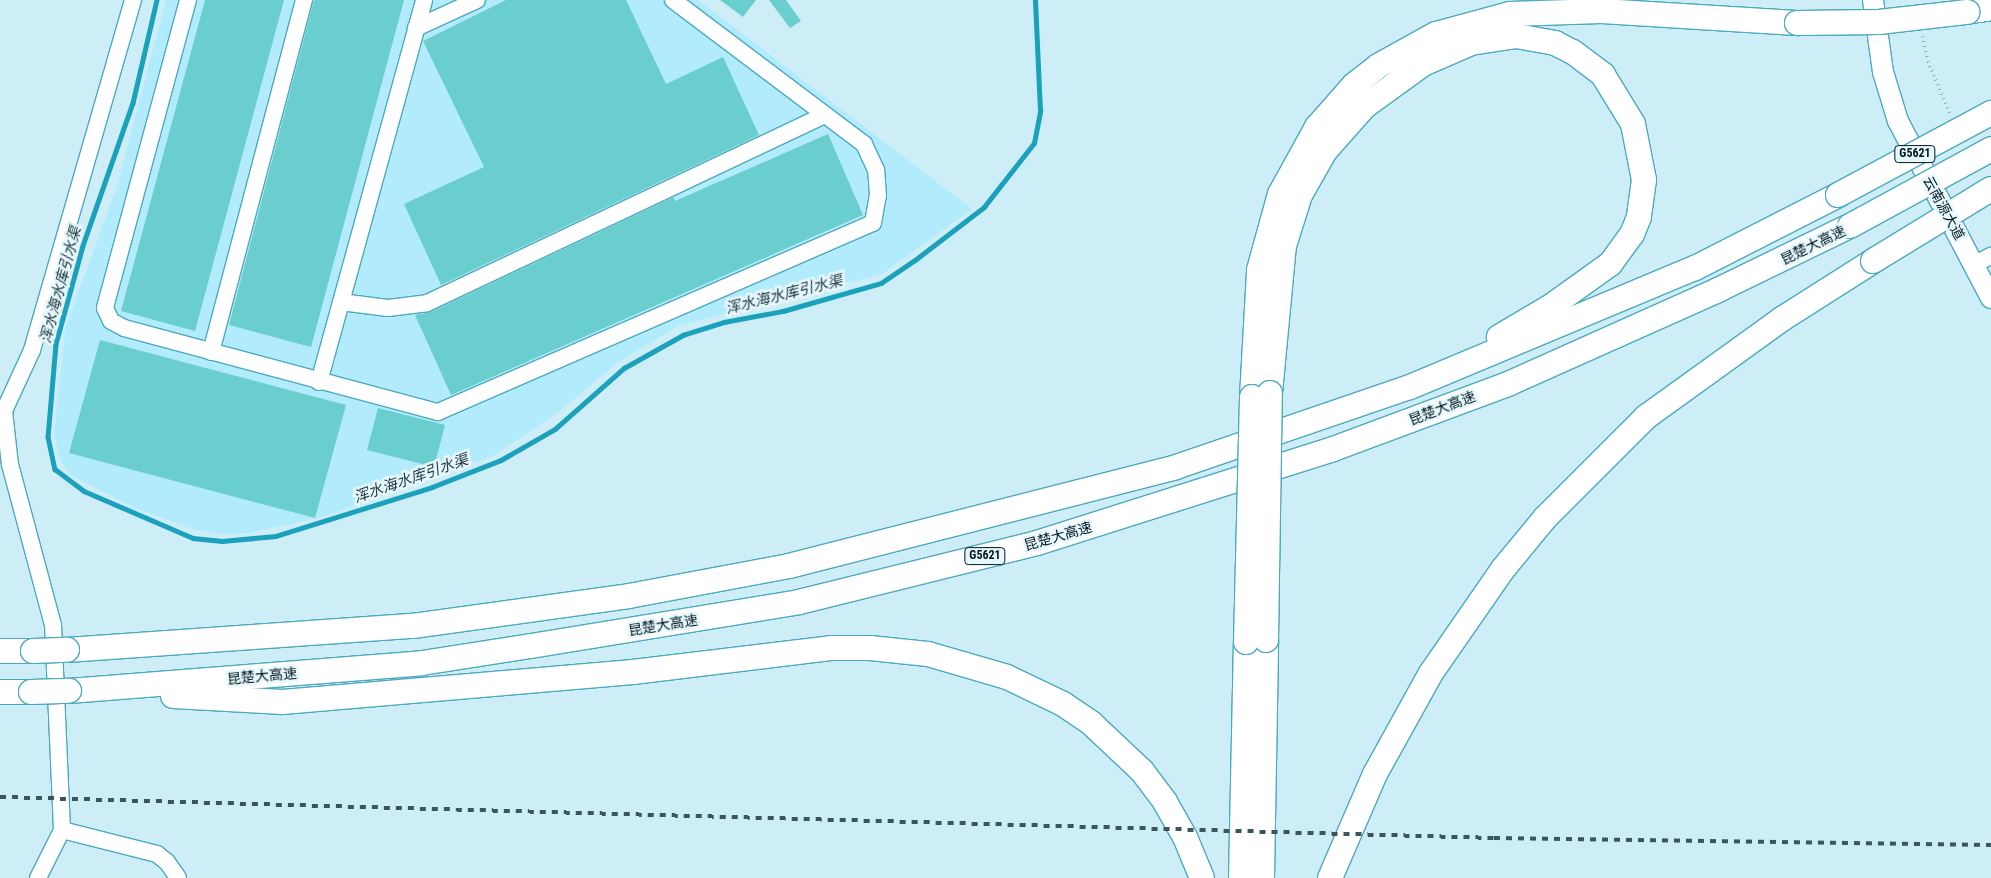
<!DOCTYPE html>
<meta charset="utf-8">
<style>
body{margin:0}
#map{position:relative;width:1991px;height:878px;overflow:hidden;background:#cdeef7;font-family:"Roboto Condensed","Noto Sans SC",sans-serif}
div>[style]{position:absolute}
.built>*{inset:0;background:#b2ebfb}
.stream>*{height:4.5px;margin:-2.25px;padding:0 2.25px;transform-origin:2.25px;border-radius:2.25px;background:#1ba1bc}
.building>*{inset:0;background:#6acdce}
.path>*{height:2.5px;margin-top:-1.25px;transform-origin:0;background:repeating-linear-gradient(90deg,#8ba9b1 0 1px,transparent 0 5px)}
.roads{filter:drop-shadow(1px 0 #4ca9bf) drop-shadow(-1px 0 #4ca9bf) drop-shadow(0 1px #4ca9bf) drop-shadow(0 -1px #4ca9bf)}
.minor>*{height:16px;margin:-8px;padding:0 8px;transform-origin:8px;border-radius:8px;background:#fff}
.major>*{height:20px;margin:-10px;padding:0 10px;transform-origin:10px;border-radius:10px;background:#fff}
.highway>*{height:24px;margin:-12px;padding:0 12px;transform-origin:12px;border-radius:12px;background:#fff}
.rail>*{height:4px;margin-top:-2px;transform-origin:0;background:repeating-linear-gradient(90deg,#3c555d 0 6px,transparent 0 12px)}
.bridges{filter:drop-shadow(1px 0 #4ca9bf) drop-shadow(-1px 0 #4ca9bf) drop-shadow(0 1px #4ca9bf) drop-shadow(0 -1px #4ca9bf)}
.highway-bridge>*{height:24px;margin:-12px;padding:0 12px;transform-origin:12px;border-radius:12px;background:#fff}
span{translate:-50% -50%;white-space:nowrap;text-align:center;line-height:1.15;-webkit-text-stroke:5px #e7f8fd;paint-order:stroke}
.shield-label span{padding:1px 4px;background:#e7f8fd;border:1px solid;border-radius:4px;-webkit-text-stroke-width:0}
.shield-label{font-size:12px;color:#00161d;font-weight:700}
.street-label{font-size:14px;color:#00161d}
.water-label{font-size:15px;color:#223c43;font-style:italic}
</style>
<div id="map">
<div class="built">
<i style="clip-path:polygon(166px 0,698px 0,972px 209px,882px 274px,680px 325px,617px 363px,560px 411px,493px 456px,326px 516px,250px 533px,220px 534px,192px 529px,135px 508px,70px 475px,61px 462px,54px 434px,66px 326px,117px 186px)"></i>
</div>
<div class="stream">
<i style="left:157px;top:0;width:106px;rotate:103.1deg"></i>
<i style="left:133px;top:103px;width:151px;rotate:109.3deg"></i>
<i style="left:83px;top:246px;width:102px;rotate:105.4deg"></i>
<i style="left:56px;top:344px;width:93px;rotate:94.9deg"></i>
<i style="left:48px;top:437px;width:33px;rotate:78deg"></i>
<i style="left:55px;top:469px;width:36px;rotate:37deg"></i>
<i style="left:84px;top:491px;width:119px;rotate:23.3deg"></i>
<i style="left:193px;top:538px;width:29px;rotate:6deg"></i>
<i style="left:222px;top:541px;width:54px;rotate:-5.3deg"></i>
<i style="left:276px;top:536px;width:164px;rotate:-17.4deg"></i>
<i style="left:432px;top:487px;width:74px;rotate:-21.4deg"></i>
<i style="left:501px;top:460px;width:62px;rotate:-29.9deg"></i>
<i style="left:555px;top:429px;width:92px;rotate:-41.5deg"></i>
<i style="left:624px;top:368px;width:68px;rotate:-29.2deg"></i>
<i style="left:683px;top:335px;width:43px;rotate:-17.6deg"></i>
<i style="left:724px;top:322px;width:60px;rotate:-10.6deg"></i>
<i style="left:783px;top:311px;width:102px;rotate:-15.9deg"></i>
<i style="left:881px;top:283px;width:41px;rotate:-34.1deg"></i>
<i style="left:915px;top:260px;width:87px;rotate:-37.5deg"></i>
<i style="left:984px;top:207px;width:81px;rotate:-52deg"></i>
<i style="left:1034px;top:143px;width:33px;rotate:-79deg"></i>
<i style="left:1040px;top:111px;width:111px;rotate:-92.6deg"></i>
</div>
<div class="building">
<i style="clip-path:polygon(205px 0,284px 0,195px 331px,121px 311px)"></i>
<i style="clip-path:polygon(314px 0,404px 0,311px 347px,229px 325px)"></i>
<i style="clip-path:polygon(506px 0,626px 0,666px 84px,723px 57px,759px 135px,441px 285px,404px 204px,484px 167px,423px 41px)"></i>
<i style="clip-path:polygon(720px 0,756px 0,743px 17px)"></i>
<i style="clip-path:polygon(769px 0,786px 0,801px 21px,790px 28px)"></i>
<i style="clip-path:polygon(828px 134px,863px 215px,451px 395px,415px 315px,431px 312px,674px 197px,675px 201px)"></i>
<i style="clip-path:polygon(100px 340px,346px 405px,315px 518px,69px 453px)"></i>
<i style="clip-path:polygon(378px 408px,445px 425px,434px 467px,367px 450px)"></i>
</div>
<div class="path">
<i style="left:1923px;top:36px;width:25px;rotate:79deg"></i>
<i style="left:1928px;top:61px;width:56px;rotate:67.1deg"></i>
</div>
<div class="roads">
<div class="minor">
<i style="left:188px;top:0;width:319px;rotate:105.1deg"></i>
<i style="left:105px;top:308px;width:14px;rotate:65deg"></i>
<i style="left:111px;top:321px;width:15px;rotate:28deg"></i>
<i style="left:124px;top:328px;width:325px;rotate:15deg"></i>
<i style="left:438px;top:412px;width:474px;rotate:-23.5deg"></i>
<i style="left:873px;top:223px;width:27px;rotate:-80deg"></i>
<i style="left:878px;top:196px;width:26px;rotate:-94deg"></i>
<i style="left:876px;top:170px;width:29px;rotate:-115deg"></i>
<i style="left:864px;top:144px;width:239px;rotate:-143deg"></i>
<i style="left:416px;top:28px;width:67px;rotate:-24.7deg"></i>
<i style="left:1975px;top:264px;width:18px;rotate:-27deg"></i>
<i style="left:341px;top:302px;width:47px;rotate:7.3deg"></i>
<i style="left:388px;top:308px;width:39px;rotate:-7deg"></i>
<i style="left:427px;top:303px;width:440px;rotate:-25.3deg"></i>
<i style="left:211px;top:352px;width:364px;rotate:-75.2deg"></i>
<i style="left:319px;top:382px;width:396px;rotate:-74.6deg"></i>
<i style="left:62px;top:830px;width:98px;rotate:14.2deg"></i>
<i style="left:157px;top:854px;width:13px;rotate:39deg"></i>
<i style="left:167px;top:862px;width:19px;rotate:55deg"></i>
<i style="left:38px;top:878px;width:54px;rotate:-63.4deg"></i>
<i style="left:62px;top:830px;width:205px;rotate:-92.5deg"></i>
<i style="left:53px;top:625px;width:166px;rotate:-105deg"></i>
<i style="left:10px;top:465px;width:54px;rotate:-96.3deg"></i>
<i style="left:4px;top:411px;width:67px;rotate:-65.3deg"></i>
<i style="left:32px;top:350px;width:364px;rotate:-73.9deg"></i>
</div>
<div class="major">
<i style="left:1873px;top:0;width:73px;rotate:82.1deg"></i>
<i style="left:1883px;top:72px;width:51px;rotate:73deg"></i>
<i style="left:1898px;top:121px;width:200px;rotate:62.3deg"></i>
</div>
<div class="highway">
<i style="left:1967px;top:12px;width:24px;rotate:-9deg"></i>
<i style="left:1270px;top:393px;width:148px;rotate:-84.6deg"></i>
<i style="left:1284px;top:246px;width:53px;rotate:-72.6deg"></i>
<i style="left:1300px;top:195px;width:51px;rotate:-60.4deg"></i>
<i style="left:1325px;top:151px;width:60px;rotate:-48.4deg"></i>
<i style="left:1365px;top:106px;width:72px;rotate:-35.9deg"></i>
<i style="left:1423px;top:64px;width:52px;rotate:-23.6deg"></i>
<i style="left:1471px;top:43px;width:46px;rotate:-8.8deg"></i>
<i style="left:1516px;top:36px;width:40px;rotate:10deg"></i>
<i style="left:1555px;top:43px;width:20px;rotate:27deg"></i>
<i style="left:1573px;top:52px;width:38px;rotate:37deg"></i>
<i style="left:1603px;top:75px;width:57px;rotate:58.5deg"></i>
<i style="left:1633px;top:124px;width:57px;rotate:78.9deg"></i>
<i style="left:1644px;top:180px;width:37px;rotate:98deg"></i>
<i style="left:1639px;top:217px;width:18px;rotate:112deg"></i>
<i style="left:1632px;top:234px;width:37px;rotate:126deg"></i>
<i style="left:1610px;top:264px;width:70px;rotate:144.3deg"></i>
<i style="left:1553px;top:305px;width:63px;rotate:149.3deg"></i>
<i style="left:1252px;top:397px;width:127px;rotate:-86.8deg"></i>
<i style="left:1259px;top:270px;width:79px;rotate:-74.6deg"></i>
<i style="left:1280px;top:194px;width:77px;rotate:-61.1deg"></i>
<i style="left:1317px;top:127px;width:56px;rotate:-48.6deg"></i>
<i style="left:1354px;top:85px;width:31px;rotate:-38deg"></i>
<i style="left:1378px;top:66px;width:66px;rotate:-28.9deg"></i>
<i style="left:1436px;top:34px;width:77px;rotate:-15.1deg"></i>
<i style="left:1510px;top:14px;width:91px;rotate:-1.9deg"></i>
<i style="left:1601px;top:11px;width:196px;rotate:3.5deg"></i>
<i style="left:67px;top:650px;width:347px;rotate:-4deg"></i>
<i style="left:413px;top:626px;width:218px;rotate:-7.9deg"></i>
<i style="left:629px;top:596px;width:163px;rotate:-10.6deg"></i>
<i style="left:789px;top:566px;width:399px;rotate:-14.3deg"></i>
<i style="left:1176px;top:467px;width:247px;rotate:-18.9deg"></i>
<i style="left:1410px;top:387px;width:309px;rotate:-22.7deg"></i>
<i style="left:1695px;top:268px;width:161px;rotate:-27deg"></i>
<i style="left:0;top:651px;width:33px"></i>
<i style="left:69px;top:691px;width:354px;rotate:-4.5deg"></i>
<i style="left:422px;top:663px;width:110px;rotate:-8.9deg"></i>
<i style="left:531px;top:646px;width:272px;rotate:-9.3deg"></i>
<i style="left:799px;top:602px;width:245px;rotate:-13.9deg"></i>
<i style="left:1037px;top:543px;width:311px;rotate:-17.6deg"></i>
<i style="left:1333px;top:449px;width:187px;rotate:-20.4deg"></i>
<i style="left:1508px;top:384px;width:230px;rotate:-24.1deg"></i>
<i style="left:1718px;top:290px;width:147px;rotate:-25.9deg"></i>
<i style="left:0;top:692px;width:31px"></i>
<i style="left:173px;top:696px;width:110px;rotate:3.1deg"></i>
<i style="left:283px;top:702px;width:351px;rotate:-4.9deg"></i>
<i style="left:633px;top:672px;width:199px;rotate:-6.9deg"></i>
<i style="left:831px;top:648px;width:39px"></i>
<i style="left:870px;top:648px;width:58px;rotate:5.9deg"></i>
<i style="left:928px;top:654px;width:82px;rotate:16.2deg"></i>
<i style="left:1007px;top:677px;width:62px;rotate:25.7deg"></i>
<i style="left:1063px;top:704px;width:34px;rotate:34deg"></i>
<i style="left:1091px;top:723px;width:70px;rotate:43.3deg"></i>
<i style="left:1142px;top:771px;width:39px;rotate:53deg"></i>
<i style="left:1165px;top:802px;width:40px;rotate:60.3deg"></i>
<i style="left:1185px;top:837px;width:44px;rotate:67.5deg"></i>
<i style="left:1241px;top:878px;width:236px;rotate:-88.8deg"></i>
<i style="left:1262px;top:878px;width:238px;rotate:-89deg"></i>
<i style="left:1330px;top:878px;width:113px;rotate:-66.6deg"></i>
<i style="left:1375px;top:774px;width:115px;rotate:-61deg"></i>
<i style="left:1431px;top:673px;width:126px;rotate:-55.3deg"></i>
<i style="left:1503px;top:569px;width:66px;rotate:-50.5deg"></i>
<i style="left:1545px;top:518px;width:143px;rotate:-45deg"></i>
<i style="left:1646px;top:417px;width:168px;rotate:-35.8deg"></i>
<i style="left:1782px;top:319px;width:108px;rotate:-32.5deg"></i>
</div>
</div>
<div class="rail">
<i style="left:0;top:797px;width:1495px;rotate:1.57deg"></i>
<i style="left:1494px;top:838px;width:497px;rotate:0.8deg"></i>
</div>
<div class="bridges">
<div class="highway-bridge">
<i style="left:1797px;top:23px;width:82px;rotate:-0.7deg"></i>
<i style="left:1879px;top:22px;width:89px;rotate:-6.5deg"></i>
<i style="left:1838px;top:195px;width:174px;rotate:-28.2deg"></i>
<i style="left:1850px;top:226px;width:161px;rotate:-28.6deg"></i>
<i style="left:1873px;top:261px;width:138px;rotate:-31.4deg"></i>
<i style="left:1266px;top:640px;width:247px;rotate:-89.1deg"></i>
<i style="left:1246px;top:642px;width:245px;rotate:-88.6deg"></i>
<i style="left:33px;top:651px;width:34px;rotate:-2deg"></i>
<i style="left:31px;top:692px;width:38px;rotate:-2deg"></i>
</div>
</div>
<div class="shield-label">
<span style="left:1915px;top:154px">G5621</span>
<span style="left:985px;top:556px">G5621</span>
</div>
<div class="street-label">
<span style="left:1944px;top:208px;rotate:61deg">云南源大道</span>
<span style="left:1813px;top:245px;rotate:-26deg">昆楚大高速</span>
<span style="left:1442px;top:408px;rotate:-21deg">昆楚大高速</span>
<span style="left:1058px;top:536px;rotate:-16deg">昆楚大高速</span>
<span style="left:663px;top:625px;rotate:-9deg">昆楚大高速</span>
<span style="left:262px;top:676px;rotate:-5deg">昆楚大高速</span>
</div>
<div class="water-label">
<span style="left:61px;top:285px;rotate:-75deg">浑水海水库引水渠</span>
<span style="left:784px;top:295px;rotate:-14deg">浑水海水库引水渠</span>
<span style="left:411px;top:479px;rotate:-19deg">浑水海水库引水渠</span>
</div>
</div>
